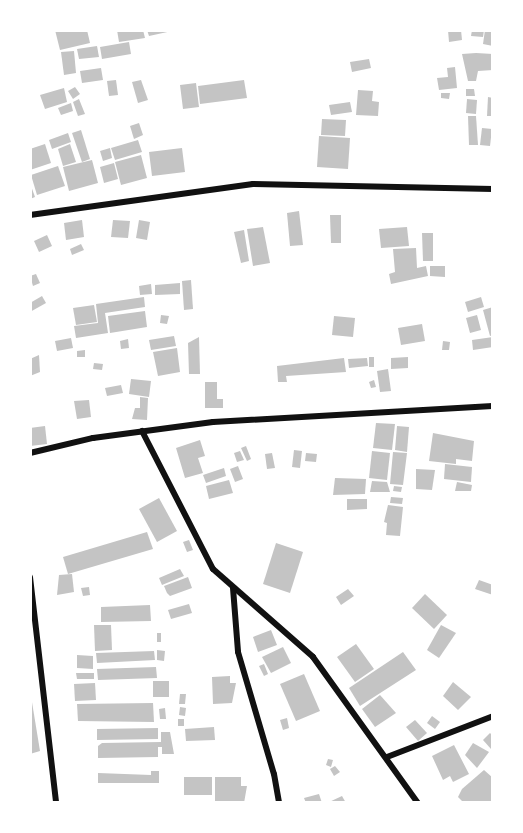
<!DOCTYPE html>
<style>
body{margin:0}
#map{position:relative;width:523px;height:833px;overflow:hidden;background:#fff;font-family:Signika,sans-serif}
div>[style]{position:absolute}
.building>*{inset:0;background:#c4c4c4}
.minor>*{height:6px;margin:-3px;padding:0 3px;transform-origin:3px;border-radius:3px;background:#111}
span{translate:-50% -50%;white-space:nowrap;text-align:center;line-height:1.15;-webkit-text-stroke:4.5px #fff;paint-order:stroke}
.frame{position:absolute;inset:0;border:32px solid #fff;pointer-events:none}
</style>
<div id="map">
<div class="building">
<i style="clip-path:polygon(55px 30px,87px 30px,90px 43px,60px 50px)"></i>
<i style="clip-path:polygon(117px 30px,143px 30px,145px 38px,119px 42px)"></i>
<i style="clip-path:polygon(147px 30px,172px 30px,172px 31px,149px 36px)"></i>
<i style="clip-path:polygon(448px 30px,461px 30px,462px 40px,449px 42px)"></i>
<i style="clip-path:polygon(472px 30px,484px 30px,483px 37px,471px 36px)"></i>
<i style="clip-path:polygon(485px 30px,493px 30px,493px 46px,483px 44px)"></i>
<i style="clip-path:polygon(129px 42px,131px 54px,102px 59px,100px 47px)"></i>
<i style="clip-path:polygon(97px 46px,99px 57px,79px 59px,77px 49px)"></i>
<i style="clip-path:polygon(74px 51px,76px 73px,64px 75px,61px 52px)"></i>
<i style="clip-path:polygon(476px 53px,493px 54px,493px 70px,478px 71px,476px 81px,468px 81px,462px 54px)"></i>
<i style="clip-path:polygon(369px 59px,371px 68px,352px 72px,350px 62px)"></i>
<i style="clip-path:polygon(455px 67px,457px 88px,439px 90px,437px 78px,448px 77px,447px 68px)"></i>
<i style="clip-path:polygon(101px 68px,103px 80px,82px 83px,80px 71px)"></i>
<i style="clip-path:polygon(116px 80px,118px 95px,109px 96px,107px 81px)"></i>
<i style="clip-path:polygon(141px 80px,148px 100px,138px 103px,132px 82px)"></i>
<i style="clip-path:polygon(244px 80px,247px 98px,200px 104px,198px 86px)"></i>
<i style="clip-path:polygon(196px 83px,199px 107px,183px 109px,180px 85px)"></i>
<i style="clip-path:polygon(75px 87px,80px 94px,73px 99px,68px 91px)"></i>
<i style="clip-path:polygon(64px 88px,67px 102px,45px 109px,40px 95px)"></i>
<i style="clip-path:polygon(466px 89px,474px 89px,475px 96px,466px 96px)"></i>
<i style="clip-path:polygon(358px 90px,373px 91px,372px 101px,379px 102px,378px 116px,356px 115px)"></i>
<i style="clip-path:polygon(441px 93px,450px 93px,449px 99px,441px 98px)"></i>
<i style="clip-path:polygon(488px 97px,493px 98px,493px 116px,487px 116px)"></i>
<i style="clip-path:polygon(79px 99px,85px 114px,78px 116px,73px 102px)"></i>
<i style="clip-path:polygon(467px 99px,477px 100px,476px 114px,466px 113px)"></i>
<i style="clip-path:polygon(350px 102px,352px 112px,331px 115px,329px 105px)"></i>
<i style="clip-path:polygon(71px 103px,73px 111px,61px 115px,58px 108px)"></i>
<i style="clip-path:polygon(468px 116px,476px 116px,478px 145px,469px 145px)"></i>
<i style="clip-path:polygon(322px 119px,346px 120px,345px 136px,321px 135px)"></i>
<i style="clip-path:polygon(139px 123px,143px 135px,134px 139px,130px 126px)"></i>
<i style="clip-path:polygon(482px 128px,492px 129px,490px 146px,480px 145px)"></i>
<i style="clip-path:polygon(81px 130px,90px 159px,82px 162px,72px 133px)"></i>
<i style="clip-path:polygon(68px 133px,71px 142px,52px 149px,49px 140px)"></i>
<i style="clip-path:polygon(319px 136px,350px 138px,348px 169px,317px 167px)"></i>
<i style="clip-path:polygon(138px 140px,142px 152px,115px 160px,111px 148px)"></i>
<i style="clip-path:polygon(45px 144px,51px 163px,30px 170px,30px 149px)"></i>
<i style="clip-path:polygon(70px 144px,76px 162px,63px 166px,58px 149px)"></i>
<i style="clip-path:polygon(110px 148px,112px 158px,103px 161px,100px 151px)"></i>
<i style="clip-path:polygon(182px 148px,185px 172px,152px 176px,149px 152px)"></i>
<i style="clip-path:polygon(141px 155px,147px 178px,121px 185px,115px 162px)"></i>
<i style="clip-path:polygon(92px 160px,98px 183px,69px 191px,63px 167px)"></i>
<i style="clip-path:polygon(114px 163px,118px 179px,104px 183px,100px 167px)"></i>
<i style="clip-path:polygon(58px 166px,65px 186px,37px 195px,31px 175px)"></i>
<i style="clip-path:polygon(30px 183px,35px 197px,30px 199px)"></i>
<i style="clip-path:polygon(299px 211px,303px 245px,290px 246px,287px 213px)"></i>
<i style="clip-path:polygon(330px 215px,341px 215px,341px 243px,331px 243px)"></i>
<i style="clip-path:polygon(82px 220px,84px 237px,66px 240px,64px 223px)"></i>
<i style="clip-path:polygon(113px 220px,130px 221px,128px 238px,111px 237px)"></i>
<i style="clip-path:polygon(139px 220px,150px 222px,147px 240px,136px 238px)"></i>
<i style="clip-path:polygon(263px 227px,270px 263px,253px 266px,247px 229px)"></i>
<i style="clip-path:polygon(407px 227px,409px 246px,381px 248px,379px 229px)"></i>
<i style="clip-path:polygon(244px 230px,249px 261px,241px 263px,234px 232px)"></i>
<i style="clip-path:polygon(422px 233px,433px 233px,433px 261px,423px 261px)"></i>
<i style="clip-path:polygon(47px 235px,52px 246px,39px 252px,34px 241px)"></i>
<i style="clip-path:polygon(81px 244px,84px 250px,72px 255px,70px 249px)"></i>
<i style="clip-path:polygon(416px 248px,417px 268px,426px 266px,428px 276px,391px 284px,389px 274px,395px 272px,393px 249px)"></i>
<i style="clip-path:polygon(430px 266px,445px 266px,445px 277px,430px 276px)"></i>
<i style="clip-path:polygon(36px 274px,40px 283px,33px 286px,30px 276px)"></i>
<i style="clip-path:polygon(191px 280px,193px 309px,184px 310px,182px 281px)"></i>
<i style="clip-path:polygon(180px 283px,180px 294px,155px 295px,155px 285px)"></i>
<i style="clip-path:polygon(151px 284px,152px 294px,140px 295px,139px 286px)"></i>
<i style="clip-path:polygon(42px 296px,46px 303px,30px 312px,30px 303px)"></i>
<i style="clip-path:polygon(144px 297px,145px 307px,105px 313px,108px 333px,76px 338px,74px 326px,98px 323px,96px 304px)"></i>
<i style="clip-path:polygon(481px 297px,484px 307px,468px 312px,465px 302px)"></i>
<i style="clip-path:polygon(94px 305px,97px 322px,76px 325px,73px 308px)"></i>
<i style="clip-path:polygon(493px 307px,493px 335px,490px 336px,483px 310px)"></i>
<i style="clip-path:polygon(145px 311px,147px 327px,110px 333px,108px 316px)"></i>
<i style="clip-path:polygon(161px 315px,169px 316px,167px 324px,160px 323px)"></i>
<i style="clip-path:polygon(477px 315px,481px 330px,470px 333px,466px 318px)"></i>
<i style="clip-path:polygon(334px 316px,355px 318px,353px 337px,332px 335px)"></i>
<i style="clip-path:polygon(422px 324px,425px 341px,401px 345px,398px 328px)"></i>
<i style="clip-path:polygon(174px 336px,176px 346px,151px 350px,149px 340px)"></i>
<i style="clip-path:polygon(199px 337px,200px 374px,189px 374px,188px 343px)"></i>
<i style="clip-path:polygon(493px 337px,493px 347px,473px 350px,472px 340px)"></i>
<i style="clip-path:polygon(71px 338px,73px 348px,57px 351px,55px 341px)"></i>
<i style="clip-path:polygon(128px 339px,129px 348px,121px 349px,120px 341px)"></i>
<i style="clip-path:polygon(443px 341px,450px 342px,449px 350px,442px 350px)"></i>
<i style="clip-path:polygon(177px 348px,180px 372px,158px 376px,153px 352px)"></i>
<i style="clip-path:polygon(85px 350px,85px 357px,77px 357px,77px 351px)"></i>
<i style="clip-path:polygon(39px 355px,40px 372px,30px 376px,30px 359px)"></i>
<i style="clip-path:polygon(369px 357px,374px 357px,374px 367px,369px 367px)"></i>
<i style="clip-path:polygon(408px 357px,408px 368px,391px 369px,391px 358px)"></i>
<i style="clip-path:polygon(344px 358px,346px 372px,286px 376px,287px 382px,278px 382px,277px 366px)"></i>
<i style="clip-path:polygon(367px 358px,368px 366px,349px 368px,348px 359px)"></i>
<i style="clip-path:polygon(94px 363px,103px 364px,102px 370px,93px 369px)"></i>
<i style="clip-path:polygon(388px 369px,391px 391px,380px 392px,377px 371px)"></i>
<i style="clip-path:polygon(131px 379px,151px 381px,149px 397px,129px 394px)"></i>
<i style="clip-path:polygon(374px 380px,376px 387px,371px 388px,369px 382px)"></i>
<i style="clip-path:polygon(205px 382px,217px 382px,217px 399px,223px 399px,223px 408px,205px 408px)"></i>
<i style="clip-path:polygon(121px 385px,123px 393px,107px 396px,105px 388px)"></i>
<i style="clip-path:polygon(140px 397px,148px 398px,147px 420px,132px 419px,135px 408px,140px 408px)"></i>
<i style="clip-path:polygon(89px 400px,91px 417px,77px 419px,74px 401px)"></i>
<i style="clip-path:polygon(376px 423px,395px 424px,392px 450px,373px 448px)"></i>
<i style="clip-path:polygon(45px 426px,47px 444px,30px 446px,30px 428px)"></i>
<i style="clip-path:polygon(397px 426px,409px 427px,407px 452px,395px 450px)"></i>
<i style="clip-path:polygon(433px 433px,474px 441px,472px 461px,456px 459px,456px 464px,429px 461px)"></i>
<i style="clip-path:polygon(200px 440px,205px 456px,198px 458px,203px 473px,185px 478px,176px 448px)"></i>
<i style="clip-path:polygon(246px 446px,251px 459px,247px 461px,241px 448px)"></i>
<i style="clip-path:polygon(294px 450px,302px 451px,300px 468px,292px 467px)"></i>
<i style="clip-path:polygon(240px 451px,244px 460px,237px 462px,234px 453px)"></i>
<i style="clip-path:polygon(372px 451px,390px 453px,387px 480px,369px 478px)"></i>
<i style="clip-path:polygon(393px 452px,407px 453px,403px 485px,390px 484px)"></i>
<i style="clip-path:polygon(272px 453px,275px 468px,267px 469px,265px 454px)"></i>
<i style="clip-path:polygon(306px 453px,317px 454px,316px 462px,305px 461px)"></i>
<i style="clip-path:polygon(445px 464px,472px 467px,471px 482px,444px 479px)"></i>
<i style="clip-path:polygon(238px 466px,243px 479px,235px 482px,230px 469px)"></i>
<i style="clip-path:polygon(224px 468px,226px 476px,206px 483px,203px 475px)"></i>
<i style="clip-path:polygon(416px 469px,435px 470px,432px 490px,416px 489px)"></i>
<i style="clip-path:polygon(335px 478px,366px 479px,365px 494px,333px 495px)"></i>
<i style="clip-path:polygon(229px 480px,233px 493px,209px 499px,206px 486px)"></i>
<i style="clip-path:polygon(372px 481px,387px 482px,390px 492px,370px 492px)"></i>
<i style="clip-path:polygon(457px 482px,472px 485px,471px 491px,455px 491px)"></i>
<i style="clip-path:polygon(394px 486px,402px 487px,401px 492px,393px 491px)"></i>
<i style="clip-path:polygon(391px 497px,403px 498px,402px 504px,390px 503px)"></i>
<i style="clip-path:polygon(159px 498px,177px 531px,157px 542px,139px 509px)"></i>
<i style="clip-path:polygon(347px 499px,367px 499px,367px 509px,347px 510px)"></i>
<i style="clip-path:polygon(388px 505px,403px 507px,400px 536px,386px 535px,387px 523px,384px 522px)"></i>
<i style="clip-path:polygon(147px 532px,153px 549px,68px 574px,63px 557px)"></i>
<i style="clip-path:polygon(189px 540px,193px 550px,187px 552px,183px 542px)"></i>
<i style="clip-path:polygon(276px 543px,303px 552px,290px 593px,263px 584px)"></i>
<i style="clip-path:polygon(180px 569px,184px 576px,162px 585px,159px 578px)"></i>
<i style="clip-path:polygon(72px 574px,74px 592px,57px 595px,59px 575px)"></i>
<i style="clip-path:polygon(188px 577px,192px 588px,170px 596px,167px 593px,164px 586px)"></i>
<i style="clip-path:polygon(479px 580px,493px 585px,493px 595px,475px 589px)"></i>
<i style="clip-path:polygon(89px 587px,90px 595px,83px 596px,81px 588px)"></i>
<i style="clip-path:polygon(348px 589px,354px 596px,341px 605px,336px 597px)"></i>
<i style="clip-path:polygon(425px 594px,447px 615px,434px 629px,412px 608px)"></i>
<i style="clip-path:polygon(189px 604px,192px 613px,171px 619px,168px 610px)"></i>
<i style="clip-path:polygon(150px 605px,151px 621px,101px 622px,101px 607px)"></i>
<i style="clip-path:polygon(94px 625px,111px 625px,112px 650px,95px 651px)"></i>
<i style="clip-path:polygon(441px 625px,456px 633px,439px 658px,427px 650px)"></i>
<i style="clip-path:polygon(271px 630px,277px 645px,258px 652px,253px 637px)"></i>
<i style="clip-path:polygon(157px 633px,161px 633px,161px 642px,157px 642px)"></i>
<i style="clip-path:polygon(356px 644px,374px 669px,355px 682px,337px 657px)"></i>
<i style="clip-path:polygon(283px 647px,291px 663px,271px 673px,262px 657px)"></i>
<i style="clip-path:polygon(157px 650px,165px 651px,164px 661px,157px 660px)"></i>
<i style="clip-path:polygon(154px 651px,155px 660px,97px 663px,96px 653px)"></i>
<i style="clip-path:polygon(403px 652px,416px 670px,360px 706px,349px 688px)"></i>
<i style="clip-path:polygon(77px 655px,93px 656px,93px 669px,77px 668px)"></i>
<i style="clip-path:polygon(264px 664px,268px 674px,264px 676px,259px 666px)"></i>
<i style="clip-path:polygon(156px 667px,157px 678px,98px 680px,97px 669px)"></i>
<i style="clip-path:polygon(76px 673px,94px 673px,94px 679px,77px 679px)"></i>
<i style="clip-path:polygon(304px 674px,320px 711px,296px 721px,280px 684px)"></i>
<i style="clip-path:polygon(230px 676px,230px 683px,236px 683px,232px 703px,213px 704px,212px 677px)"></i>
<i style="clip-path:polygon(153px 681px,169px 681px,169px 697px,153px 697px)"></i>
<i style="clip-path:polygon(453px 682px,471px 697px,458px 710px,443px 696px)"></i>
<i style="clip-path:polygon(95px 683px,96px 700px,75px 701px,74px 684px)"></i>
<i style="clip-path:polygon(30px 690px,40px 751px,30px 754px)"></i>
<i style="clip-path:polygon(180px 694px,186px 694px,185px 704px,179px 704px)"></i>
<i style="clip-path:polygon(380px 695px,396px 713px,375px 727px,362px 709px)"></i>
<i style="clip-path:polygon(153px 703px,154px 722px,78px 721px,77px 704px)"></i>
<i style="clip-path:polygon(180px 707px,186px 708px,185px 716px,179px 715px)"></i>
<i style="clip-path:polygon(165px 708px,166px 719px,160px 719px,159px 709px)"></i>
<i style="clip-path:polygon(432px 716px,440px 722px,435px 729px,427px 723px)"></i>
<i style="clip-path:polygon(287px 718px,289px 728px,283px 730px,280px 720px)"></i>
<i style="clip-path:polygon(178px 719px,184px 719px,184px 726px,178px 726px)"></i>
<i style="clip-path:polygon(415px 720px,427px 733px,418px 741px,406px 727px)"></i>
<i style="clip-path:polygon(214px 727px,215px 740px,186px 741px,185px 729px)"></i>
<i style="clip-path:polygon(158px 728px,158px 739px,97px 740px,97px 729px)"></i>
<i style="clip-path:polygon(161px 732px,170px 732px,174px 754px,162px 754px,162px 747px,158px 747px,158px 757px,98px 758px,98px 746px,102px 743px,161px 742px)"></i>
<i style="clip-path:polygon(490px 733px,493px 736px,491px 749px,483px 740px)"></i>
<i style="clip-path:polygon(473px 743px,489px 752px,477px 768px,465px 755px)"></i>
<i style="clip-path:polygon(454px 745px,469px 774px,453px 782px,450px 776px,443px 780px,432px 756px)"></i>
<i style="clip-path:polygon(328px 759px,333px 760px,331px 767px,326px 765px)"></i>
<i style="clip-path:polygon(335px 766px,340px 772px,334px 776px,330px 769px)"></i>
<i style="clip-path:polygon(484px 770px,493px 778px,493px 803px,464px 803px,458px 797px,462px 789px)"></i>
<i style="clip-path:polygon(151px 771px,159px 771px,159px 783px,98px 783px,98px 773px,151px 775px)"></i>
<i style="clip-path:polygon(184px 777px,212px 777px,212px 795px,184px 795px)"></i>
<i style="clip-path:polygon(215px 777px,241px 777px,241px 786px,247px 786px,244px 803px,215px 803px)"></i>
<i style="clip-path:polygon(319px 794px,322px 803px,306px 803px,304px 798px)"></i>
<i style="clip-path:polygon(342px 796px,346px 803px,327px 803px)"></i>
</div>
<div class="minor">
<i style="left:30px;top:215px;width:225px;rotate:-7.9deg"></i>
<i style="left:253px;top:184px;width:240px;rotate:1.2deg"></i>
<i style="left:142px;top:431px;width:155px;rotate:62.8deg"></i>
<i style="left:213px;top:569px;width:133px;rotate:41.3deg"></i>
<i style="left:313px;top:657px;width:180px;rotate:54.3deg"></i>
<i style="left:30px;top:453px;width:65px;rotate:-13.4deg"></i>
<i style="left:93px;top:438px;width:121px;rotate:-7.6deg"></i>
<i style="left:213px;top:422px;width:280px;rotate:-3.3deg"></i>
<i style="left:30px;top:577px;width:227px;rotate:83.4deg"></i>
<i style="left:233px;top:588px;width:64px;rotate:85.5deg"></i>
<i style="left:238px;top:652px;width:127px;rotate:73.6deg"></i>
<i style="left:274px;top:774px;width:29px;rotate:80deg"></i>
<i style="left:387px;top:757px;width:114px;rotate:-21.1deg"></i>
</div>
<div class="frame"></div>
</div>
